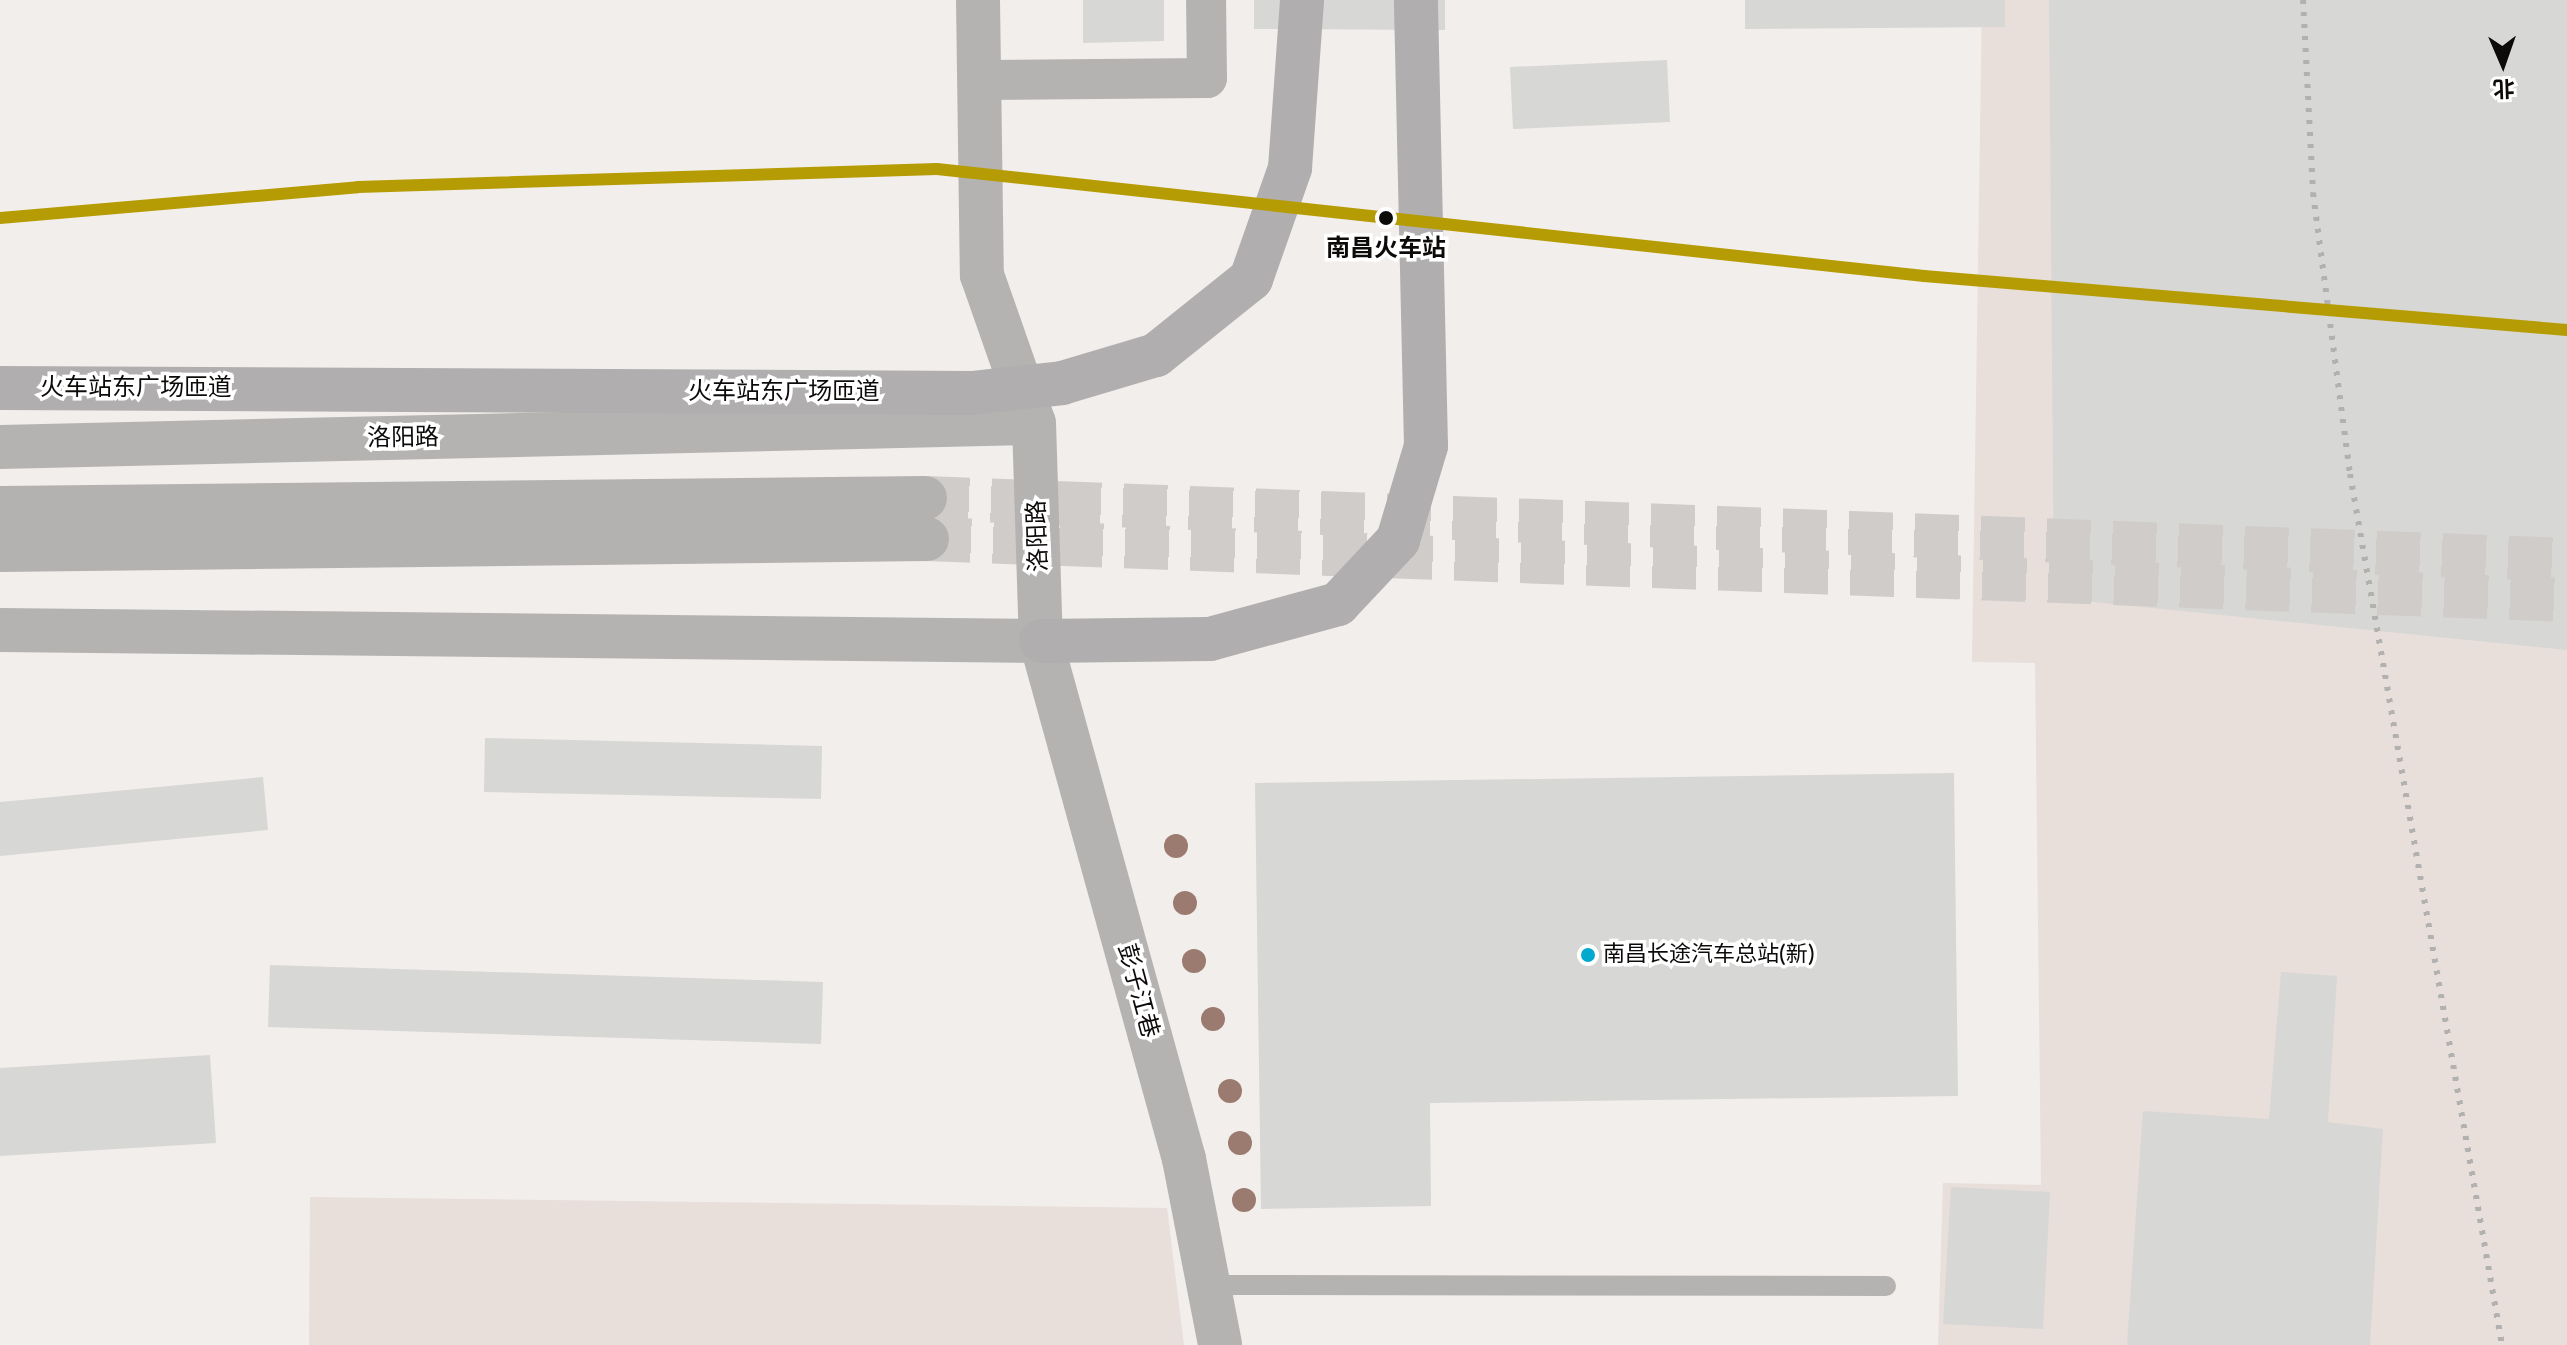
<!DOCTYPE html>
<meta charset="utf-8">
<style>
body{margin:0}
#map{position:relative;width:2567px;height:1345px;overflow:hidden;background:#f2eeec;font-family:"Varela Round","Noto Sans SC",sans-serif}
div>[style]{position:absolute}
.built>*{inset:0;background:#e8deda}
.building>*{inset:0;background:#d7d7d5}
.secondary-tunnel>*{height:44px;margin-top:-22px;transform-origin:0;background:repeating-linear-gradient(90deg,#d0ccca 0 44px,transparent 0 66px)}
.service>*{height:20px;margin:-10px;padding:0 10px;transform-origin:10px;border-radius:10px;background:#b5b3b2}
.minor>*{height:40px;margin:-20px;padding:0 20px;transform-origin:20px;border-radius:20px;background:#b5b3b2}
.tertiary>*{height:44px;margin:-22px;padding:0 22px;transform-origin:22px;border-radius:22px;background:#b5b3b2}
.secondary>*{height:44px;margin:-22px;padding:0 22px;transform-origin:22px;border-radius:22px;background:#b4b2b1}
.trunk>*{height:44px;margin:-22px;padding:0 22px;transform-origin:22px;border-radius:22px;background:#b0aeae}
.rail>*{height:6px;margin-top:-3px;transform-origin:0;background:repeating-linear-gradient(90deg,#b2b1b0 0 4px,transparent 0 12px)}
.metro-1>*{height:12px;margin:-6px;padding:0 6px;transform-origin:6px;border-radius:6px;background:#b69c04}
.trees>*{width:24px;height:24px;margin:-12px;border-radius:50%;background:#9b7b6f}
.dots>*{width:22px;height:22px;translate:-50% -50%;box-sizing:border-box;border:4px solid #fff;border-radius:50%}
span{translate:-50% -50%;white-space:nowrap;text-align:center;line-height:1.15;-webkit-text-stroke:7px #fff;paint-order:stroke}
.bus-label{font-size:22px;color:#0d0b0a}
.left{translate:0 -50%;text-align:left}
.stop-label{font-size:24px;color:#0d0b0a;font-weight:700}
.street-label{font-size:24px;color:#0d0b0a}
.north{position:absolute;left:2463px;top:24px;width:80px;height:80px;-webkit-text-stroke:6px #fff;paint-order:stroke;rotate:178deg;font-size:22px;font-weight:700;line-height:32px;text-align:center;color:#0d0b0a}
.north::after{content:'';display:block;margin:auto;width:28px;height:36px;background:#0d0b0a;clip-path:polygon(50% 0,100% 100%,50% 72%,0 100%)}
</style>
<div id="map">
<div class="built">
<i style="clip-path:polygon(1982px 0,2567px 0,2567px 1345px,1938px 1345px,1943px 1183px,2041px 1185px,2035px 663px,1972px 662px)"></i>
<i style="clip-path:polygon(310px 1197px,1167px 1208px,1184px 1345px,309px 1345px)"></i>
</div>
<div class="building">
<i style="clip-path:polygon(1083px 0,1164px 0,1164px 41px,1083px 43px)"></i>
<i style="clip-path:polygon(1254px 0,1445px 0,1445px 30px,1254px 29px)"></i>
<i style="clip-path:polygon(1745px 0,2005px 0,2005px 27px,1745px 29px)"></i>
<i style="clip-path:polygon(2049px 0,2567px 0,2567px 650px,2054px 598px)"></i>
<i style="clip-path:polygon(1667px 60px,1670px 122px,1513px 129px,1510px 67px)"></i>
<i style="clip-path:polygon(485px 738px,822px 746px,821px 799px,484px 792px)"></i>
<i style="clip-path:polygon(1954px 773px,1958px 1096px,1430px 1103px,1431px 1206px,1261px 1209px,1255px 783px)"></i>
<i style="clip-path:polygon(263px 777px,268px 830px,0 856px,0 802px)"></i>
<i style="clip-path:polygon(270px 965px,823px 982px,821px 1044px,268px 1027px)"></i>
<i style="clip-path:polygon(2281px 972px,2337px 976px,2328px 1122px,2383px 1129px,2370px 1345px,2127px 1345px,2143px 1111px,2269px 1119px)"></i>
<i style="clip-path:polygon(210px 1055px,216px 1143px,0 1156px,0 1068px)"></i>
<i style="clip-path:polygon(1951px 1187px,2050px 1192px,2043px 1329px,1943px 1324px)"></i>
</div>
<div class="secondary-tunnel">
<i style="left:925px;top:498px;width:1643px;rotate:2.16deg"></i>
<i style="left:927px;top:539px;width:1641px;rotate:2.13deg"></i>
</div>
<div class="service">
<i style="left:1208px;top:1285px;width:678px;rotate:0.08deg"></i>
</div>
<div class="minor">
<i style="left:979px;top:80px;width:228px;rotate:-0.5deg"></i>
<i style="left:1207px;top:78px;width:78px;rotate:-90.7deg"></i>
</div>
<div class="tertiary">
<i style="left:978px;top:0;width:275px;rotate:89.2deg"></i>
<i style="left:982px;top:275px;width:155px;rotate:70.7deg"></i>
<i style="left:0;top:447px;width:1034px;rotate:-1.33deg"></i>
<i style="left:1034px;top:423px;width:218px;rotate:88.2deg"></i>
<i style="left:1041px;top:641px;width:1041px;rotate:-179.39deg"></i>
<i style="left:1041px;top:641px;width:537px;rotate:74.57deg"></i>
<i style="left:1184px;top:1159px;width:189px;rotate:79deg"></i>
</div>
<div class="secondary">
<i style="left:0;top:508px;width:925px;rotate:-0.62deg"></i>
<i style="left:0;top:550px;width:927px;rotate:-0.68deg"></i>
</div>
<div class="trunk">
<i style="left:0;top:388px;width:972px;rotate:0.29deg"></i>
<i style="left:972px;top:393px;width:91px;rotate:-6.3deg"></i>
<i style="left:1062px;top:383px;width:98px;rotate:-16.6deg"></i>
<i style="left:1156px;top:355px;width:122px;rotate:-38.7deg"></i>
<i style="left:1251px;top:279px;width:118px;rotate:-70.6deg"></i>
<i style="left:1290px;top:168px;width:168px;rotate:-85.9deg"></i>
<i style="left:1041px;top:641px;width:169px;rotate:-0.7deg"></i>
<i style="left:1210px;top:639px;width:133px;rotate:-15.3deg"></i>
<i style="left:1338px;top:604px;width:88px;rotate:-46.8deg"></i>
<i style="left:1398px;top:540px;width:98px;rotate:-73.4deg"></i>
<i style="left:1426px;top:446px;width:446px;rotate:-91.3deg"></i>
</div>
<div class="rail">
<i style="left:2303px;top:0;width:193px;rotate:87deg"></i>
<i style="left:2313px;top:193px;width:283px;rotate:82.5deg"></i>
<i style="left:2350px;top:474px;width:884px;rotate:80.1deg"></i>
</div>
<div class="metro-1">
<i style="left:0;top:218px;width:359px;rotate:-4.9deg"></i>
<i style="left:358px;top:187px;width:579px;rotate:-1.78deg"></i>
<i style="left:937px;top:169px;width:993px;rotate:6.19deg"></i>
<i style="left:1924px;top:276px;width:645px;rotate:4.8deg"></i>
</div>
<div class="trees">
<i style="left:1176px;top:846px"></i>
<i style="left:1185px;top:903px"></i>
<i style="left:1194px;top:961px"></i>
<i style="left:1213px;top:1019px"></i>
<i style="left:1230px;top:1091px"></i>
<i style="left:1240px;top:1143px"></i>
<i style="left:1244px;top:1200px"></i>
</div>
<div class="dots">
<i style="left:1386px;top:218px;background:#0d0b0a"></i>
<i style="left:1588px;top:955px;background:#00a9ce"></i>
</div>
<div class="bus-label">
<span class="left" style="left:1603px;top:955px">南昌长途汽车总站(新)</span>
</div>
<div class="stop-label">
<span style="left:1386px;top:249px">南昌火车站</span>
</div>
<div class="street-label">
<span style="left:136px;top:388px">火车站东广场匝道</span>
<span style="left:784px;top:392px">火车站东广场匝道</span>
<span style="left:403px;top:438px;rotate:-1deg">洛阳路</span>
<span style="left:1038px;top:536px;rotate:-92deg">洛阳路</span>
<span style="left:1138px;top:991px;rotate:75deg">彭子江巷</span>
</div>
<div class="north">北</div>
</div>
